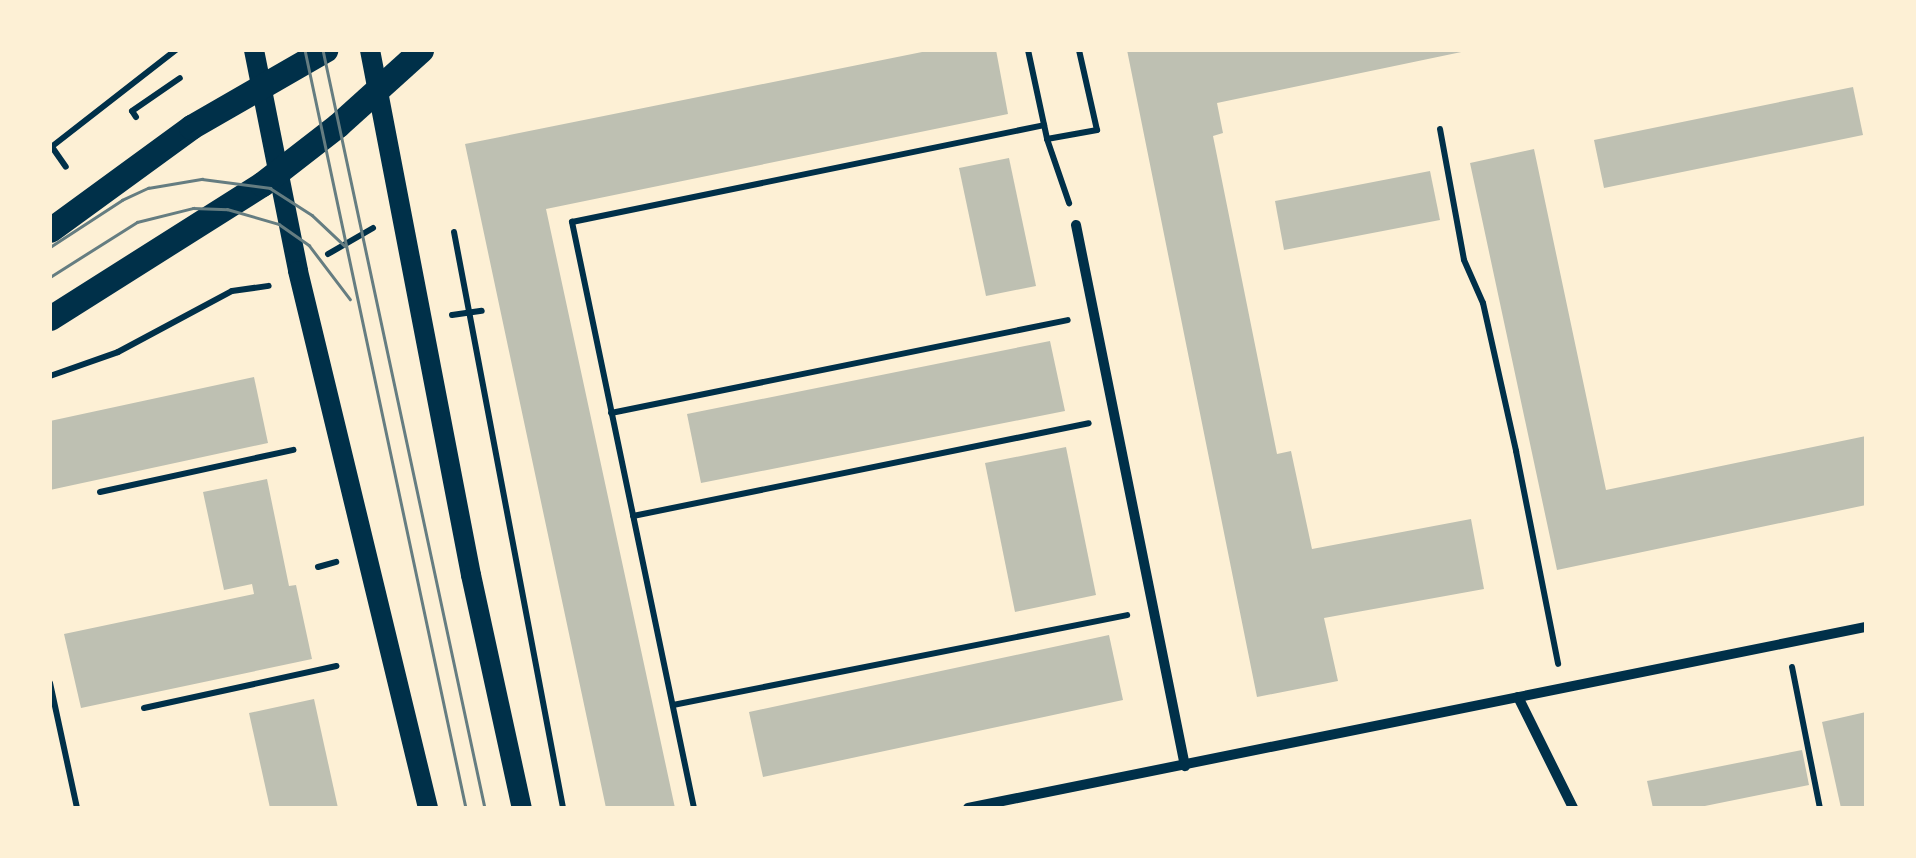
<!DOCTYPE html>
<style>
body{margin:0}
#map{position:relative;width:1916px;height:858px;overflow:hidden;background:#fdf0d5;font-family:"Work Sans",sans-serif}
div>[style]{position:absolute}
.building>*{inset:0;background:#bec0b2}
.path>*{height:6px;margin:-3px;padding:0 3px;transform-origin:3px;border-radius:3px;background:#003049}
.minor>*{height:10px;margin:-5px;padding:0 5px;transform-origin:5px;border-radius:5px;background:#003049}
.secondary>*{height:20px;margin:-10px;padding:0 10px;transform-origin:10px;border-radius:10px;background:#003049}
.primary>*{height:25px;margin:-12.5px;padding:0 12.5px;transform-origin:12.5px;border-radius:12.5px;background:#003049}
.tram>*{height:2.5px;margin:-1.25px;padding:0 1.25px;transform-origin:1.25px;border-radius:1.25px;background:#657d81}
span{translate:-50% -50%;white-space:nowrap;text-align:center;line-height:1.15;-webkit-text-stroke:8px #fdf0d5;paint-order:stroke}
.frame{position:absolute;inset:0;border:52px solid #fdf0d5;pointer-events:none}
</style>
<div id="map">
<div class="building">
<i style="clip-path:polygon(932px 50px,996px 50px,1008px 114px,546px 209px,675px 808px,606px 808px,465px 144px)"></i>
<i style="clip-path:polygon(1127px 50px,1471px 50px,1217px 103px,1223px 133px,1213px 136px,1277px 454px,1291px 451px,1312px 549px,1471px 519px,1484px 589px,1324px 618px,1338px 681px,1257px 697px)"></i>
<i style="clip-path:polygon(1853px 87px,1863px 135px,1604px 188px,1594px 140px)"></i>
<i style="clip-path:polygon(1534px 149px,1606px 490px,1866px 436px,1866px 505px,1557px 570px,1470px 163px)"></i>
<i style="clip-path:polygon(1009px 158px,1036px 286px,986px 296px,959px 168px)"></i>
<i style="clip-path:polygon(1430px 171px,1440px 220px,1284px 250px,1275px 201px)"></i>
<i style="clip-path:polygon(1050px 341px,1065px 411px,701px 483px,687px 414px)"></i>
<i style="clip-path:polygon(254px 377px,268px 443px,50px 490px,50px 421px)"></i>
<i style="clip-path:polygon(1066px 447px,1096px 595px,1015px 612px,985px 463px)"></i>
<i style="clip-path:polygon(267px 479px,289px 586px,296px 585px,312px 659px,81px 708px,64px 634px,254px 594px,252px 584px,224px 590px,203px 492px)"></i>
<i style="clip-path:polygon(1109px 635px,1123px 700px,763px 777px,749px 712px)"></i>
<i style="clip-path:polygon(314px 699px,338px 808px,270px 808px,249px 713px)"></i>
<i style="clip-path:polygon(1866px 712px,1866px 808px,1841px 808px,1822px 722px)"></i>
<i style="clip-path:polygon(1802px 750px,1809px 785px,1695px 808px,1653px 808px,1647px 781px)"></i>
</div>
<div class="path">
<i style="left:1028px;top:50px;width:91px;rotate:77.9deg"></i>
<i style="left:1047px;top:139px;width:68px;rotate:71deg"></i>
<i style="left:136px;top:117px;width:7px;rotate:-124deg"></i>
<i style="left:132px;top:111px;width:58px;rotate:-34.5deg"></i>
<i style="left:1440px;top:129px;width:133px;rotate:79.6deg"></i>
<i style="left:1464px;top:260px;width:47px;rotate:66.2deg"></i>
<i style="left:1483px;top:303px;width:152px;rotate:77.4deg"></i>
<i style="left:1516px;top:451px;width:217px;rotate:78.8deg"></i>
<i style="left:1047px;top:139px;width:51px;rotate:-10.2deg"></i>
<i style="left:1097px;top:130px;width:82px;rotate:-102.7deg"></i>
<i style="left:52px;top:147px;width:24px;rotate:55deg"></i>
<i style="left:50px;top:148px;width:160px;rotate:-37.9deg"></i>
<i style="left:454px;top:232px;width:586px;rotate:79.28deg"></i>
<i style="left:328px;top:254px;width:52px;rotate:-30deg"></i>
<i style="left:452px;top:315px;width:30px;rotate:-8deg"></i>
<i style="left:50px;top:376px;width:72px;rotate:-19.4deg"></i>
<i style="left:118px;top:352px;width:129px;rotate:-28.2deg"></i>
<i style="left:232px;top:291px;width:37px;rotate:-8deg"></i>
<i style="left:611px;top:413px;width:466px;rotate:-11.5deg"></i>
<i style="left:100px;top:492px;width:198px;rotate:-12.3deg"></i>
<i style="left:633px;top:516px;width:465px;rotate:-11.5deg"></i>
<i style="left:318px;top:567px;width:19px;rotate:-16deg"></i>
<i style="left:1792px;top:667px;width:144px;rotate:78.8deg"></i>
<i style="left:50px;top:683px;width:128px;rotate:77.8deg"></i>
<i style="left:673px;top:705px;width:463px;rotate:-11.2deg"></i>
<i style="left:144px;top:708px;width:197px;rotate:-12.3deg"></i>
<i style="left:694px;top:808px;width:599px;rotate:-101.76deg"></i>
<i style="left:572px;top:222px;width:482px;rotate:-11.6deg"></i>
</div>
<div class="minor">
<i style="left:1076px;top:225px;width:552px;rotate:78.61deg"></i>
<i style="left:1518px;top:697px;width:124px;rotate:63.6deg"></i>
<i style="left:968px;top:808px;width:916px;rotate:-11.4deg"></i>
</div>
<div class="secondary">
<i style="left:254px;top:50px;width:225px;rotate:78.7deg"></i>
<i style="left:298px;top:271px;width:553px;rotate:76.39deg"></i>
<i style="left:370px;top:50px;width:535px;rotate:79.11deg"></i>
<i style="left:471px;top:575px;width:239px;rotate:77.7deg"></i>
</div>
<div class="primary">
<i style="left:50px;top:230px;width:175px;rotate:-36.1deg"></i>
<i style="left:191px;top:127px;width:155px;rotate:-29.9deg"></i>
<i style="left:50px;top:318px;width:251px;rotate:-32.3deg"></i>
<i style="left:262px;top:184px;width:96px;rotate:-37.8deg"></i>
<i style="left:338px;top:125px;width:112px;rotate:-42.1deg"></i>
</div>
<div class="tram">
<i style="left:305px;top:50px;width:775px;rotate:78.01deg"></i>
<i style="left:323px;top:50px;width:775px;rotate:77.94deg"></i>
<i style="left:50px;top:247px;width:86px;rotate:-33.1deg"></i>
<i style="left:122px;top:200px;width:29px;rotate:-25deg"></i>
<i style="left:148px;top:188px;width:55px;rotate:-9.5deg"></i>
<i style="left:202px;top:179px;width:69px;rotate:7.5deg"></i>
<i style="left:270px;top:188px;width:50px;rotate:32.7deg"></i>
<i style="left:312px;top:215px;width:45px;rotate:43.2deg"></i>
<i style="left:50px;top:277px;width:103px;rotate:-32.3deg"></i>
<i style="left:137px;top:222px;width:58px;rotate:-14deg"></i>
<i style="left:193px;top:208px;width:34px;rotate:2deg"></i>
<i style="left:227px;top:209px;width:54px;rotate:16.1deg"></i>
<i style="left:279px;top:224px;width:37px;rotate:35deg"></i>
<i style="left:309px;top:245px;width:68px;rotate:52.8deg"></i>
</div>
<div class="frame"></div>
</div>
